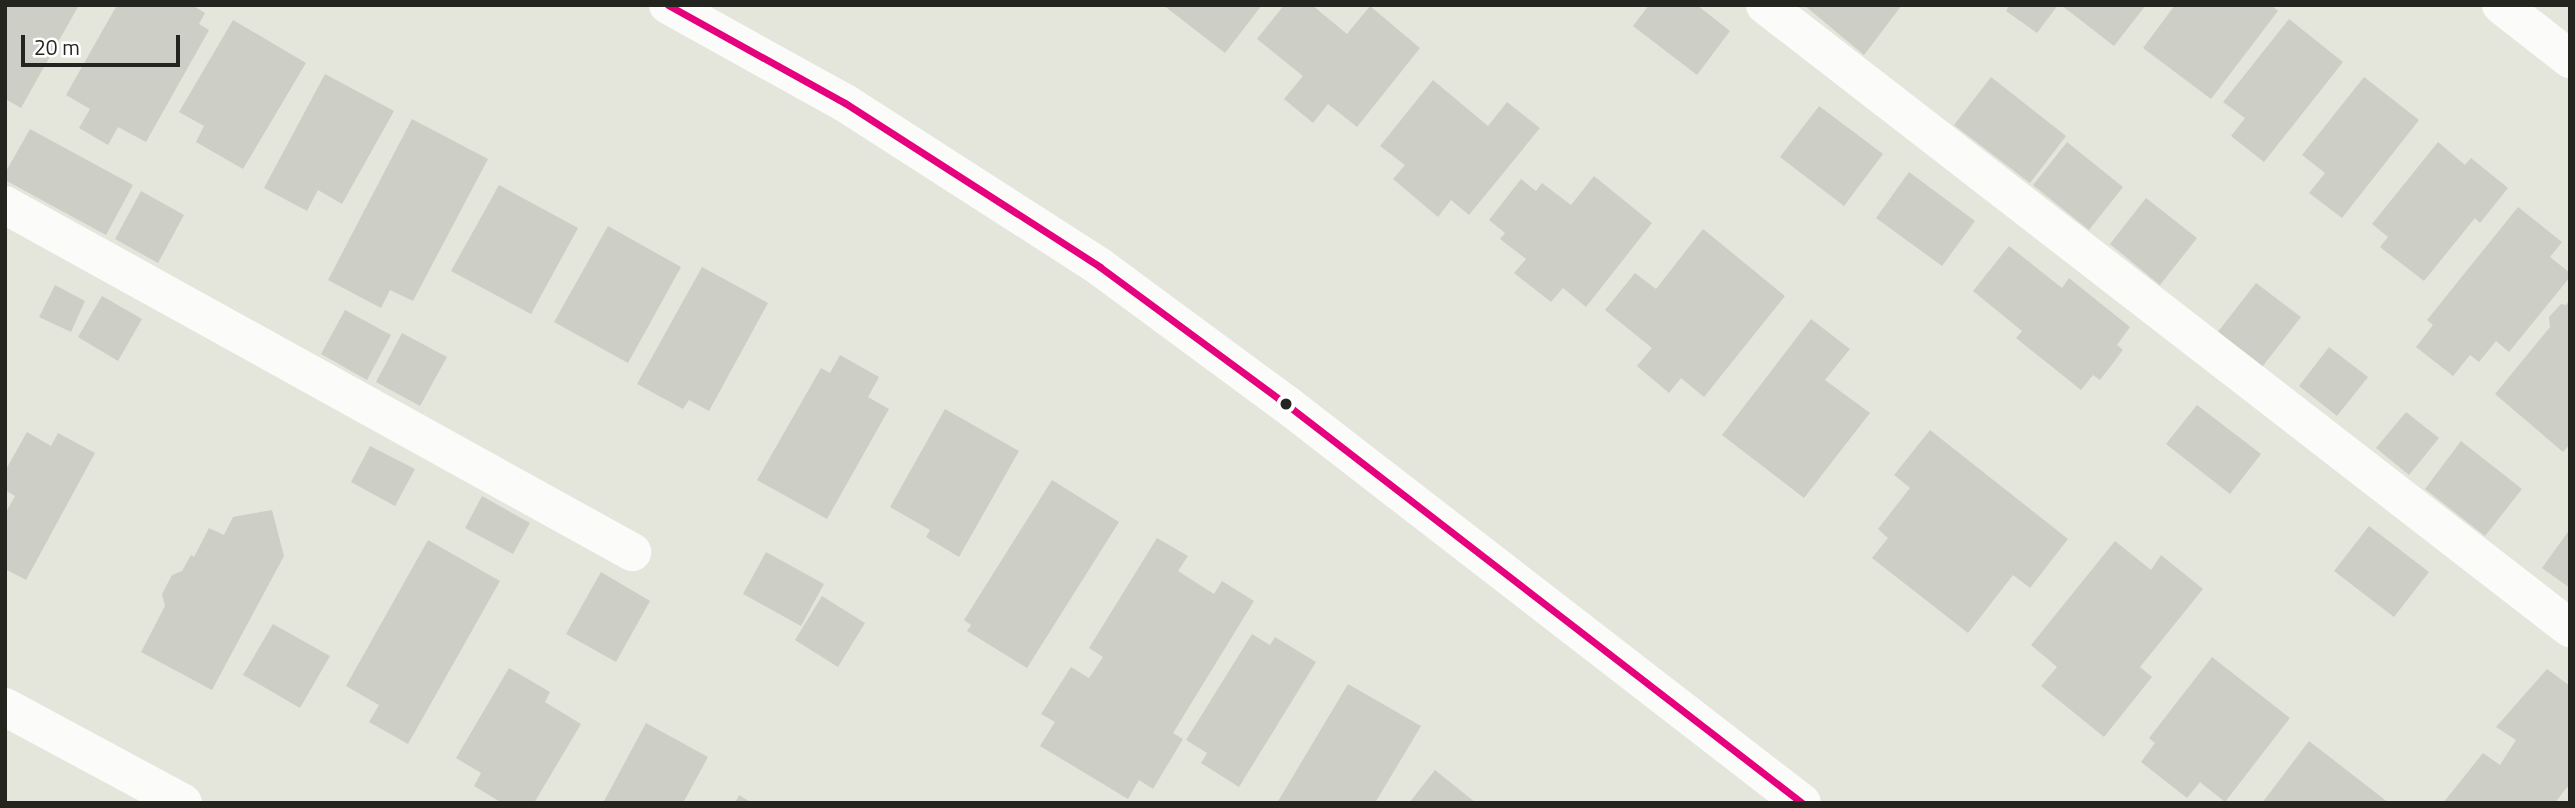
<!DOCTYPE html>
<style>
body{margin:0}
#map{position:relative;width:2575px;height:808px;overflow:hidden;background:#e4e6dc;font-family:"Titillium Web",sans-serif}
div>[style]{position:absolute}
.building>*{inset:0;background:#cdcec6}
.minor>*{height:38px;margin:-19px;padding:0 19px;transform-origin:19px;border-radius:19px;background:#fbfbfa}
.bus-1>*{height:7px;margin:-3.5px;padding:0 3.5px;transform-origin:3.5px;border-radius:3.5px;background:#e5007d}
.dots>*{width:19px;height:19px;translate:-50% -50%;box-sizing:border-box;border:4px solid #fff;border-radius:50%}
span{translate:-50% -50%;white-space:nowrap;text-align:center;line-height:1.15;-webkit-text-stroke:6px #fff;paint-order:stroke}
.frame{position:absolute;inset:0;border:7px solid #24251f;pointer-events:none}
.scale{position:absolute;left:21px;top:35px;width:159px;height:32px;box-sizing:border-box;border:4px solid #24251f;border-top:0;padding-left:9px;font-size:21px;line-height:24px;white-space:nowrap;color:#24251f;-webkit-text-stroke:5px #fff;paint-order:stroke}
</style>
<div id="map">
<div class="building">
<i style="clip-path:polygon(5px 5px,79px 5px,21px 108px,5px 99px)"></i>
<i style="clip-path:polygon(117px 5px,192px 5px,205px 13px,199px 24px,209px 30px,146px 142px,118px 127px,108px 145px,79px 128px,90px 109px,66px 95px)"></i>
<i style="clip-path:polygon(1163px 5px,1262px 5px,1225px 53px)"></i>
<i style="clip-path:polygon(1284px 5px,1312px 5px,1347px 34px,1370px 6px,1420px 48px,1357px 127px,1328px 104px,1313px 123px,1284px 99px,1303px 76px,1257px 39px)"></i>
<i style="clip-path:polygon(1649px 5px,1697px 5px,1730px 31px,1697px 75px,1633px 26px)"></i>
<i style="clip-path:polygon(1804px 5px,1902px 5px,1864px 55px)"></i>
<i style="clip-path:polygon(2010px 5px,2058px 5px,2037px 33px,2006px 11px)"></i>
<i style="clip-path:polygon(2061px 5px,2146px 5px,2114px 46px)"></i>
<i style="clip-path:polygon(2175px 5px,2271px 5px,2278px 11px,2211px 99px,2143px 48px)"></i>
<i style="clip-path:polygon(2289px 19px,2343px 62px,2264px 162px,2231px 136px,2245px 118px,2223px 102px)"></i>
<i style="clip-path:polygon(233px 20px,306px 63px,243px 169px,196px 142px,204px 126px,179px 112px)"></i>
<i style="clip-path:polygon(325px 74px,394px 111px,342px 204px,318px 190px,307px 211px,264px 188px)"></i>
<i style="clip-path:polygon(1991px 77px,2066px 136px,2030px 183px,1954px 125px)"></i>
<i style="clip-path:polygon(2364px 77px,2419px 120px,2342px 218px,2309px 193px,2325px 173px,2302px 155px)"></i>
<i style="clip-path:polygon(1433px 80px,1488px 126px,1507px 102px,1540px 128px,1469px 215px,1451px 200px,1438px 217px,1393px 179px,1405px 165px,1380px 146px)"></i>
<i style="clip-path:polygon(1819px 106px,1883px 154px,1844px 206px,1780px 157px)"></i>
<i style="clip-path:polygon(412px 119px,488px 159px,413px 301px,390px 290px,381px 308px,328px 280px)"></i>
<i style="clip-path:polygon(30px 129px,133px 185px,106px 235px,5px 180px,5px 173px)"></i>
<i style="clip-path:polygon(2067px 142px,2123px 187px,2089px 230px,2033px 185px)"></i>
<i style="clip-path:polygon(2438px 142px,2465px 165px,2471px 158px,2508px 188px,2480px 223px,2475px 218px,2424px 281px,2380px 247px,2388px 237px,2372px 224px)"></i>
<i style="clip-path:polygon(1909px 172px,1975px 221px,1942px 266px,1876px 218px)"></i>
<i style="clip-path:polygon(1594px 176px,1652px 223px,1586px 307px,1563px 288px,1551px 302px,1514px 273px,1526px 259px,1500px 239px,1505px 233px,1489px 220px,1521px 179px,1536px 191px,1542px 183px,1571px 205px)"></i>
<i style="clip-path:polygon(499px 185px,578px 228px,531px 314px,451px 271px)"></i>
<i style="clip-path:polygon(141px 191px,184px 215px,158px 263px,115px 239px)"></i>
<i style="clip-path:polygon(2146px 198px,2197px 238px,2160px 285px,2110px 244px)"></i>
<i style="clip-path:polygon(2518px 207px,2562px 242px,2550px 257px,2570px 273px,2570px 277px,2509px 352px,2496px 341px,2479px 362px,2470px 355px,2453px 376px,2416px 347px,2433px 325px,2427px 320px)"></i>
<i style="clip-path:polygon(608px 226px,681px 267px,628px 363px,554px 322px)"></i>
<i style="clip-path:polygon(1703px 229px,1785px 296px,1704px 397px,1681px 378px,1669px 393px,1637px 366px,1652px 348px,1605px 310px,1635px 273px,1656px 289px)"></i>
<i style="clip-path:polygon(2009px 246px,2062px 288px,2069px 278px,2130px 327px,2117px 345px,2123px 350px,2100px 380px,2093px 375px,2081px 390px,2016px 338px,2022px 331px,1973px 291px)"></i>
<i style="clip-path:polygon(702px 267px,768px 303px,709px 411px,689px 400px,683px 409px,637px 384px)"></i>
<i style="clip-path:polygon(2256px 283px,2301px 317px,2262px 367px,2217px 333px)"></i>
<i style="clip-path:polygon(55px 285px,85px 301px,71px 332px,39px 317px)"></i>
<i style="clip-path:polygon(102px 296px,142px 319px,118px 361px,78px 337px)"></i>
<i style="clip-path:polygon(2570px 300px,2570px 444px,2563px 452px,2495px 394px,2550px 327px,2549px 317px,2561px 304px,2566px 305px)"></i>
<i style="clip-path:polygon(345px 310px,391px 335px,367px 380px,321px 354px)"></i>
<i style="clip-path:polygon(1811px 319px,1850px 349px,1825px 380px,1870px 413px,1804px 498px,1722px 435px)"></i>
<i style="clip-path:polygon(402px 333px,447px 357px,420px 406px,376px 382px)"></i>
<i style="clip-path:polygon(2329px 347px,2368px 377px,2337px 416px,2299px 386px)"></i>
<i style="clip-path:polygon(840px 355px,879px 377px,868px 397px,889px 409px,827px 519px,757px 480px,821px 368px,830px 373px)"></i>
<i style="clip-path:polygon(2197px 405px,2261px 454px,2230px 494px,2166px 444px)"></i>
<i style="clip-path:polygon(945px 409px,1019px 451px,959px 557px,926px 537px,930px 530px,890px 507px)"></i>
<i style="clip-path:polygon(2406px 412px,2439px 438px,2409px 475px,2376px 448px)"></i>
<i style="clip-path:polygon(1930px 430px,2068px 539px,2030px 588px,2013px 575px,1968px 633px,1872px 558px,1888px 538px,1878px 529px,1910px 488px,1894px 475px)"></i>
<i style="clip-path:polygon(27px 432px,51px 446px,58px 433px,95px 453px,26px 580px,5px 569px,5px 514px,15px 496px,5px 490px,5px 471px)"></i>
<i style="clip-path:polygon(2461px 441px,2522px 489px,2485px 536px,2425px 489px)"></i>
<i style="clip-path:polygon(370px 446px,415px 469px,395px 506px,351px 482px)"></i>
<i style="clip-path:polygon(1052px 480px,1119px 522px,1027px 668px,967px 631px,971px 625px,964px 620px)"></i>
<i style="clip-path:polygon(482px 496px,530px 523px,513px 554px,465px 528px)"></i>
<i style="clip-path:polygon(272px 510px,284px 556px,212px 690px,141px 652px,165px 606px,162px 594px,172px 575px,182px 571px,191px 555px,194px 557px,209px 528px,224px 535px,233px 517px)"></i>
<i style="clip-path:polygon(2369px 526px,2429px 572px,2394px 617px,2334px 571px)"></i>
<i style="clip-path:polygon(2570px 529px,2570px 588px,2542px 568px)"></i>
<i style="clip-path:polygon(1157px 538px,1188px 556px,1178px 571px,1214px 594px,1222px 581px,1254px 601px,1173px 733px,1183px 739px,1153px 789px,1139px 780px,1128px 799px,1040px 746px,1055px 722px,1041px 714px,1071px 667px,1089px 678px,1103px 657px,1089px 648px)"></i>
<i style="clip-path:polygon(428px 540px,500px 581px,408px 744px,369px 722px,379px 705px,346px 686px)"></i>
<i style="clip-path:polygon(2115px 541px,2151px 570px,2161px 555px,2203px 589px,2140px 667px,2152px 677px,2104px 737px,2041px 686px,2057px 667px,2031px 645px)"></i>
<i style="clip-path:polygon(766px 552px,824px 584px,801px 626px,743px 594px)"></i>
<i style="clip-path:polygon(601px 572px,650px 601px,616px 662px,566px 634px)"></i>
<i style="clip-path:polygon(822px 596px,865px 623px,838px 667px,795px 640px)"></i>
<i style="clip-path:polygon(273px 624px,330px 656px,300px 708px,243px 675px)"></i>
<i style="clip-path:polygon(1252px 634px,1270px 645px,1275px 637px,1316px 662px,1239px 787px,1201px 763px,1207px 753px,1186px 740px)"></i>
<i style="clip-path:polygon(2212px 657px,2290px 718px,2225px 802px,2200px 782px,2187px 798px,2141px 762px,2155px 743px,2149px 738px)"></i>
<i style="clip-path:polygon(509px 668px,550px 692px,545px 702px,581px 724px,534px 803px,502px 803px,474px 786px,481px 773px,456px 758px)"></i>
<i style="clip-path:polygon(2547px 669px,2570px 686px,2570px 789px,2567px 787px,2555px 803px,2443px 803px,2483px 753px,2500px 765px,2516px 740px,2496px 727px)"></i>
<i style="clip-path:polygon(1348px 684px,1421px 726px,1375px 803px,1277px 803px)"></i>
<i style="clip-path:polygon(646px 723px,708px 757px,683px 803px,603px 803px)"></i>
<i style="clip-path:polygon(2309px 741px,2389px 803px,2262px 803px)"></i>
<i style="clip-path:polygon(1435px 770px,1476px 803px,1409px 803px)"></i>
<i style="clip-path:polygon(739px 795px,752px 803px,735px 803px)"></i>
</div>
<div class="minor">
<i style="left:668px;top:5px;width:202px;rotate:29deg"></i>
<i style="left:845px;top:103px;width:303px;rotate:32.7deg"></i>
<i style="left:1100px;top:267px;width:231px;rotate:36.4deg"></i>
<i style="left:1286px;top:404px;width:652px;rotate:37.71deg"></i>
<i style="left:1765px;top:5px;width:1018px;rotate:37.74deg"></i>
<i style="left:2501px;top:5px;width:88px;rotate:38deg"></i>
<i style="left:5px;top:205px;width:717px;rotate:28.96deg"></i>
<i style="left:5px;top:707px;width:202px;rotate:28.3deg"></i>
</div>
<div class="bus-1">
<i style="left:668px;top:5px;width:202px;rotate:29deg"></i>
<i style="left:845px;top:103px;width:303px;rotate:32.7deg"></i>
<i style="left:1100px;top:267px;width:231px;rotate:36.4deg"></i>
<i style="left:1286px;top:404px;width:652px;rotate:37.71deg"></i>
</div>
<div class="dots">
<i style="left:1286px;top:404px;background:#24251f"></i>
</div>
<div class="frame"></div>
<div class="scale">20 m</div>
</div>
